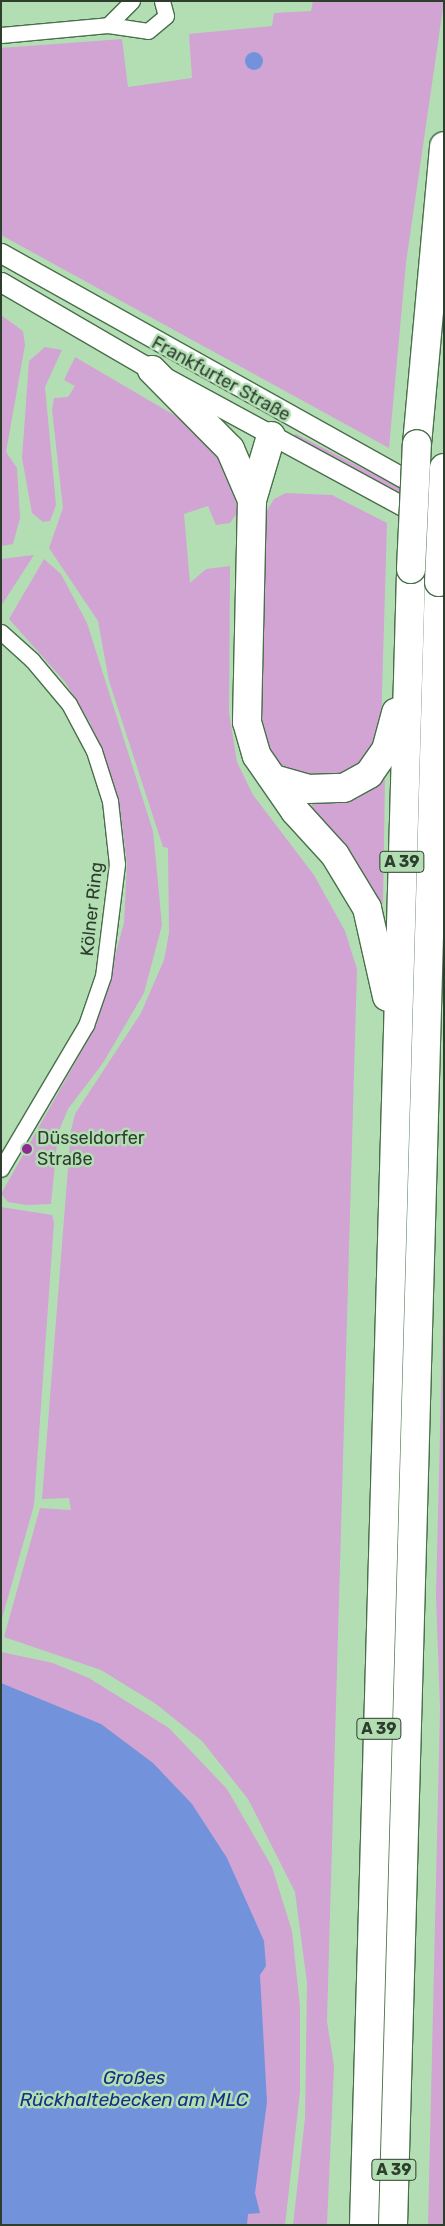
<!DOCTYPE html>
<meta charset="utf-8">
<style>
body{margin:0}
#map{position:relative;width:445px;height:2226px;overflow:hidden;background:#b3deb4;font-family:Rubik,sans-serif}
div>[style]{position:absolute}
.green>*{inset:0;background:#d1a4d3}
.water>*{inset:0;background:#7293dc}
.round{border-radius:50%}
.roads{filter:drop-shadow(1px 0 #486f49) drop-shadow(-1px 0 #486f49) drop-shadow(0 1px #486f49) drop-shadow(0 -1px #486f49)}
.minor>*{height:15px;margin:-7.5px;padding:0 7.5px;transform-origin:7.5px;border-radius:7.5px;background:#fff}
.tertiary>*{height:19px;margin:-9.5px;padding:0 9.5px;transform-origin:9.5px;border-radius:9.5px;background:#fff}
.motorway>*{height:28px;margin:-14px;padding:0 14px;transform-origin:14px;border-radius:14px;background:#fff}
.bridges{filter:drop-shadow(1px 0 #486f49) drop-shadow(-1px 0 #486f49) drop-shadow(0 1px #486f49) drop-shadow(0 -1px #486f49)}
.motorway-bridge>*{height:28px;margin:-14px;padding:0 14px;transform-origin:14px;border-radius:14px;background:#fff}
.dots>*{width:14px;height:14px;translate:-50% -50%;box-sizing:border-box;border:2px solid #b3deb4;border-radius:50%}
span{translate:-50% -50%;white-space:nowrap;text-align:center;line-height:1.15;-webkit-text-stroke:5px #b3deb4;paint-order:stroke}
.shield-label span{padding:1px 4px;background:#b3deb4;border:1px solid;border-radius:4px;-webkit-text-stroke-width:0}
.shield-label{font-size:16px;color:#2d3e2d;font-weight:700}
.street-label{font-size:18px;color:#2d3e2d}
.poi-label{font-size:18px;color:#2d3e2d}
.left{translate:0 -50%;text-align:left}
.water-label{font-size:19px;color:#143185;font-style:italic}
.frame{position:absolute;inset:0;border:2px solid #2d3e2d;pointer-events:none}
</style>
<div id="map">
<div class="green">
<i style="clip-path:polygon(313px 1px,444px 1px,406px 263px,389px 448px,1px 235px,1px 48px,122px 39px,128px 87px,192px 78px,189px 34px,272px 26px,274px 13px,311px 11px)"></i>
<i style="clip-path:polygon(1px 315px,23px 331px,25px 345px,6px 452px,17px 468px,20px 518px,13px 544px,1px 546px)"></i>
<i style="clip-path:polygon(45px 347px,62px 350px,45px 387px,56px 505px,50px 521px,43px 522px,32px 513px,22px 458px,29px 361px)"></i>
<i style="clip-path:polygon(75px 357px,186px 422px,210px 447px,230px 476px,238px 512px,230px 523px,216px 525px,208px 506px,184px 514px,190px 583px,206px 569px,230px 566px,229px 713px,237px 762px,253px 795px,314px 875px,345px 931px,357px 969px,327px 2021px,334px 2066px,327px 2225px,293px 2225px,305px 2118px,307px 1983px,295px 1892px,248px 1799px,202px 1741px,156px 1704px,101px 1670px,4px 1637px,40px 1508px,71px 1510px,69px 1498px,42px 1499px,71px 1130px,75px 1114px,141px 1013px,164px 960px,169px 933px,168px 848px,163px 847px,109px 681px,98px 621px,49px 548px,63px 508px,52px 410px,54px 398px,68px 397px,75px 386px,64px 380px)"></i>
<i style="clip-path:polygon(296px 434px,444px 510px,444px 517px,293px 436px)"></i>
<i style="clip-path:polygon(286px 493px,332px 495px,387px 523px,381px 727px,376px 747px,359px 768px,334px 780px,309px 780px,284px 769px,266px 751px,258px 728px,263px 517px,274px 499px)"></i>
<i style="clip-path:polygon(34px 555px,1px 606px,1px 559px)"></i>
<i style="clip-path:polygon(44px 559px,61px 574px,87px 623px,153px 831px,162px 925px,144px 993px,103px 1063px,68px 1109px,58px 1133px,51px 1204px,27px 1205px,8px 1202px,1px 1194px,96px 1026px,124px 923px,127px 864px,120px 808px,90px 723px,65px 682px,9px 619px)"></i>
<i style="clip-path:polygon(385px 779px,383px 904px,311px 810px,313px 801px,357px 799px)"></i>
<i style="clip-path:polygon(1px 1207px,52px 1215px,54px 1222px,34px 1505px,1px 1622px)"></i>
<i style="clip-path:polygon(444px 1269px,444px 2225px,428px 2225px,440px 1709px,436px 1595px)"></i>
<i style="clip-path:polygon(1px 1652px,53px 1663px,89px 1678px,169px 1728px,227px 1789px,272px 1867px,292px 1931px,300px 2007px,300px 2092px,285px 2225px,1px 2225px)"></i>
</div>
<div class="water">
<i class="round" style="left:245px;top:52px;width:18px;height:18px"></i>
<i style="clip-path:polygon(1px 1683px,101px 1724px,153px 1763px,192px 1804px,227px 1858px,264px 1941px,266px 1966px,260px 1975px,267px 2102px,255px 2193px,260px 2213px,248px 2214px,247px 2225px,1px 2225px)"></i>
</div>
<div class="roads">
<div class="minor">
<i style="left:108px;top:25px;width:34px;rotate:-45deg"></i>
<i style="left:1px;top:35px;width:107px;rotate:-5.3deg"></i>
<i style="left:108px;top:25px;width:40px;rotate:8.5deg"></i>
<i style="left:148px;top:31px;width:23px;rotate:-40deg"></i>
<i style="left:166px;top:16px;width:16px;rotate:-105deg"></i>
<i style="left:1px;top:632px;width:42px;rotate:42.1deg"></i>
<i style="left:32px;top:660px;width:57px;rotate:49.9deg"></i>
<i style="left:69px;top:704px;width:53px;rotate:62deg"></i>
<i style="left:94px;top:751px;width:52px;rotate:72.3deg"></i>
<i style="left:110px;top:801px;width:63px;rotate:83.7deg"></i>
<i style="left:117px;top:864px;width:113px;rotate:97.1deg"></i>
<i style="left:103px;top:976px;width:52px;rotate:109.1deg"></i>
<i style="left:86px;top:1025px;width:167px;rotate:120.6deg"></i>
</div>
<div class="tertiary">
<i style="left:1px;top:253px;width:486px;rotate:29.2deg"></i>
<i style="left:1px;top:282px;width:175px;rotate:30.2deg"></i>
<i style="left:152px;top:370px;width:306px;rotate:28.5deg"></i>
</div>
<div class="motorway">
<i style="left:152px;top:370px;width:111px;rotate:45.4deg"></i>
<i style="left:230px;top:449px;width:56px;rotate:66.7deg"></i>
<i style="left:271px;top:436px;width:67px;rotate:106.5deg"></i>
<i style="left:252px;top:500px;width:222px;rotate:91.3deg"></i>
<i style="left:247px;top:722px;width:35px;rotate:74deg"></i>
<i style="left:257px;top:756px;width:67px;rotate:55.4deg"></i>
<i style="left:295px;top:811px;width:59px;rotate:47.7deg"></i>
<i style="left:335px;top:855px;width:62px;rotate:58.9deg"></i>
<i style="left:367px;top:908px;width:91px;rotate:77.3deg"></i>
<i style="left:417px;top:444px;width:299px;rotate:-84.8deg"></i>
<i style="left:277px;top:780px;width:32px;rotate:16deg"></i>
<i style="left:308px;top:789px;width:36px;rotate:-2deg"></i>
<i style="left:344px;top:788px;width:29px;rotate:-29deg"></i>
<i style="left:369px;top:774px;width:29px;rotate:-55deg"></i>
<i style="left:386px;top:750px;width:39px;rotate:-75deg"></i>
<i style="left:364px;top:2225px;width:1657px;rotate:-88.37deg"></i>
<i style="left:393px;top:2225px;width:1644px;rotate:-88.4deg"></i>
</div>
</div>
<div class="bridges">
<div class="motorway-bridge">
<i style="left:411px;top:569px;width:125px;rotate:-87.3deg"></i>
<i style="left:439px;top:582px;width:114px;rotate:-87.5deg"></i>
</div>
</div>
<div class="dots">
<i style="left:27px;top:1149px;background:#8e2c95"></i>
</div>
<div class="shield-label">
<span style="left:402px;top:862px">A 39</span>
<span style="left:379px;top:1729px">A 39</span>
<span style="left:394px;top:2170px">A 39</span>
</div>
<div class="street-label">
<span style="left:221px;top:379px;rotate:29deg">Frankfurter Straße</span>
<span style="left:92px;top:909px;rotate:-84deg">Kölner Ring</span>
</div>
<div class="poi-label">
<span class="left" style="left:37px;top:1149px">Düsseldorfer<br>Straße</span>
</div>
<div class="water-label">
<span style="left:134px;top:2089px">Großes<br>Rückhaltebecken am MLC</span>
</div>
<div class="frame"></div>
</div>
